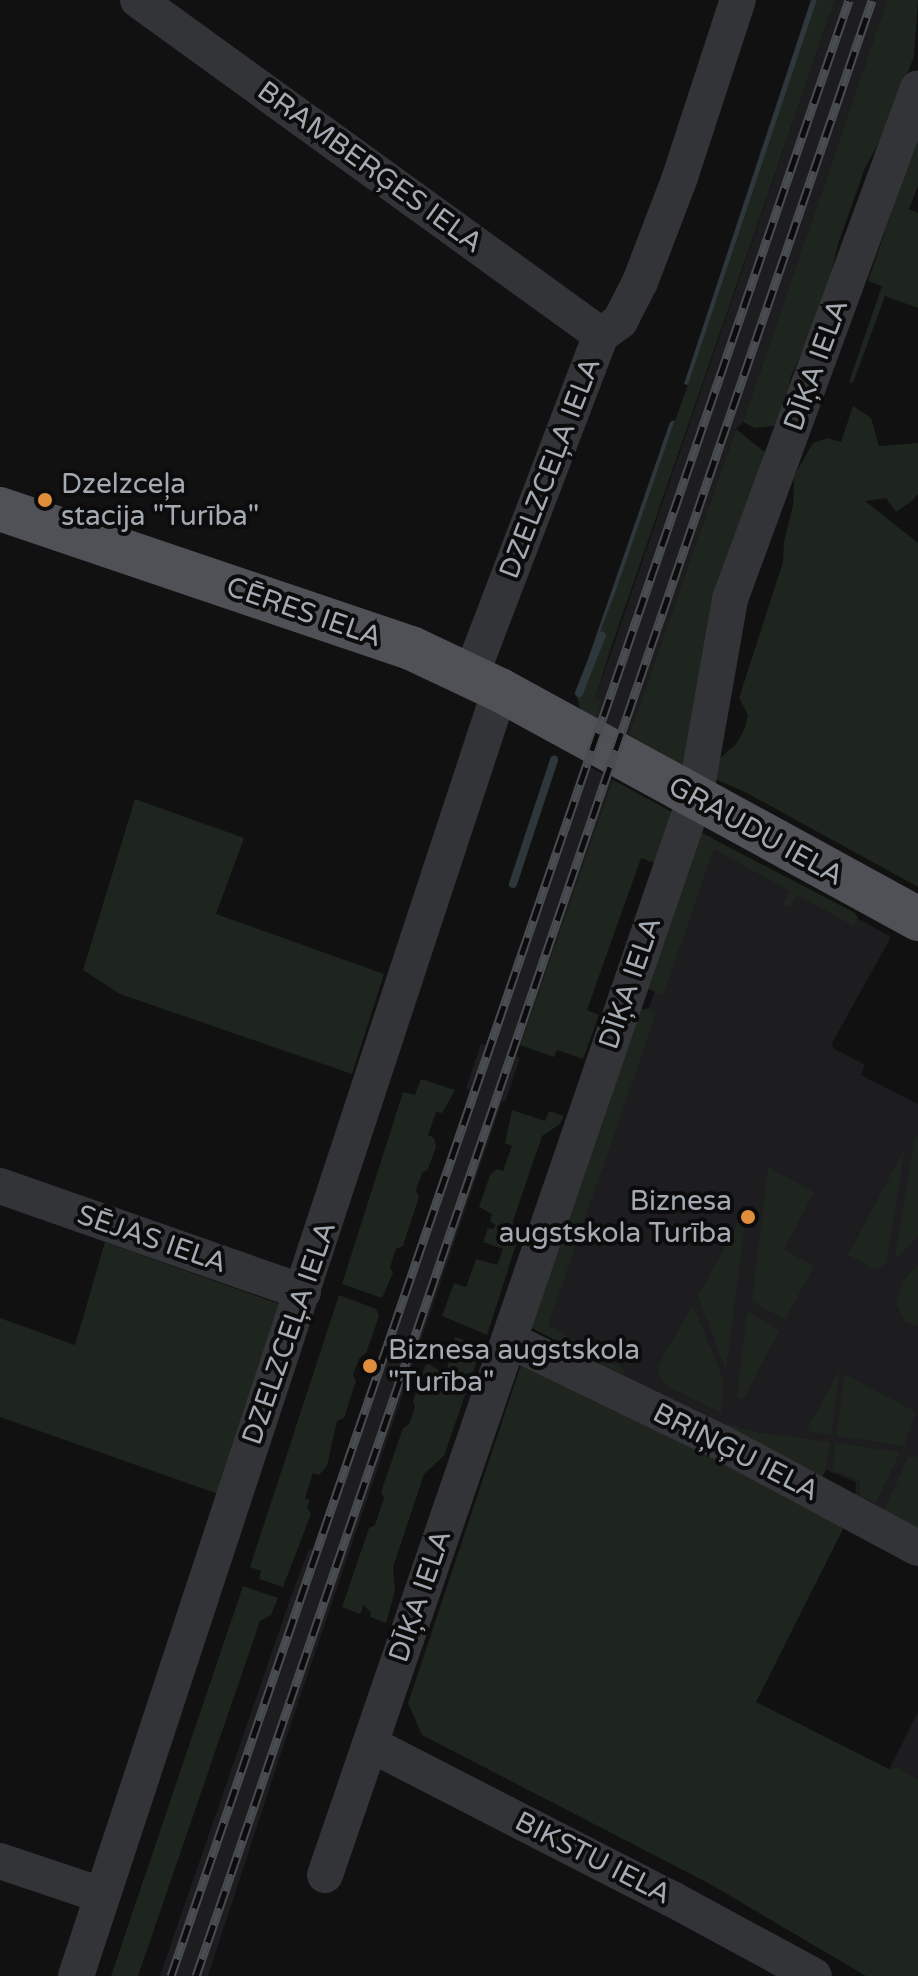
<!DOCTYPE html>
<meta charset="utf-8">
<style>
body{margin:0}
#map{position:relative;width:918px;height:1976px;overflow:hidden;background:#111112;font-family:"Varela Round",sans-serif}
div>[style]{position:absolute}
.built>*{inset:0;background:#1d1d1f}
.green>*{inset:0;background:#1e241e}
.water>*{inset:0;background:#2e373b}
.stream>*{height:8px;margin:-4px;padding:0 4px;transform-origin:4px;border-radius:4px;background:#2e373b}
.minor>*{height:36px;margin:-18px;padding:0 18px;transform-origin:18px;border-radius:18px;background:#323437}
.major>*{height:44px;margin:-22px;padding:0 22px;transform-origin:22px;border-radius:22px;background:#4f5156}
.rail>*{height:9px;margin-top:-4.5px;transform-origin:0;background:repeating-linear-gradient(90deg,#0c0c0d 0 18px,#494c50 0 36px);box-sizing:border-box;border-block:2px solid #494c50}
.dots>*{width:22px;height:22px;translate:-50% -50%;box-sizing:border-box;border:4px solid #0c0c0d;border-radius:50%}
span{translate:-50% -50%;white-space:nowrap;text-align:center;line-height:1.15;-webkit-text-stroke:8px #0c0c0d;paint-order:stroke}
.street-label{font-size:28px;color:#a4aab2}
.poi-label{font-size:28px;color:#a4aab2}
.left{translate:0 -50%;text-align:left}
.right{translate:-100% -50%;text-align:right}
</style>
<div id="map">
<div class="built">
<i style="clip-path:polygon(835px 0,887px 0,743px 422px,736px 429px,629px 735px,597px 720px,595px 699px)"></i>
<i style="clip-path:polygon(583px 763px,613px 780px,520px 1045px,516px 1056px,520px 1058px,505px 1102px,502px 1101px,279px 1759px,208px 1976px,160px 1976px,293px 1591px,309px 1549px,314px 1550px,470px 1090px,466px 1088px,481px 1044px,486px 1045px,489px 1035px)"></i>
<i style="clip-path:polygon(708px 836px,891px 937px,832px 1043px,833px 1048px,865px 1065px,861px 1075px,918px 1104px,918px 1535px,855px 1502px,856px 1482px,826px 1470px,819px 1482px,538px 1331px)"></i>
<i style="clip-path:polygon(918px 1712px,918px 1779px,897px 1767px,889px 1769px)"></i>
</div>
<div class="green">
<i style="clip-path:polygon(817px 0,835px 0,610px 651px,595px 699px,601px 701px,597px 720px,581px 712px,576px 694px,688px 385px)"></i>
<i style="clip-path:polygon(887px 0,918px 0,914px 56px,887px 128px,865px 168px,838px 244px,824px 303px,791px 376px,780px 425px,755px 428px,743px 422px)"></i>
<i style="clip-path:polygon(918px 135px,918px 186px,909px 209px,918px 213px,918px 308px,885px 296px,853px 383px,849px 382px,882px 286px,868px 281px)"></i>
<i style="clip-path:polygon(853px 406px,871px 418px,879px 446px,918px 443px,918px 494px,913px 500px,896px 512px,886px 498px,865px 501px,918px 543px,918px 887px,745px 792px,713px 778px,716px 762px,736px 744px,745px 728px,748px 715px,739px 698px,783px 562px,784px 542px,793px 505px,794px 476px,813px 443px,828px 438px,841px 442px)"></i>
<i style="clip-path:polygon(736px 429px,771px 457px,682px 765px,629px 735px)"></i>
<i style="clip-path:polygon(613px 780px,672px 812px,655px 863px,641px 858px,587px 1010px,599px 1015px,583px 1059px,557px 1050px,554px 1057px,520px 1045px)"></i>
<i style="clip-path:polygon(135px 799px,244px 838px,216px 914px,384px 974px,352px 1074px,120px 994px,83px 970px)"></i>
<i style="clip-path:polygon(702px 833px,855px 913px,858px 918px,854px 926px,797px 895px,790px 908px,783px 905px,790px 891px,714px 849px,663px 995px,648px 989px,697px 835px)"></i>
<i style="clip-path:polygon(649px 1008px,656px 1014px,548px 1325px,620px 1367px,626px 1371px,624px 1375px,530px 1327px,640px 1010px)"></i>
<i style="clip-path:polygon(421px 1079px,455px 1090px,442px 1113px,436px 1112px,428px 1135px,434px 1138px,436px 1147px,428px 1169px,422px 1173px,416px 1190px,419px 1197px,403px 1246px,396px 1249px,390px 1267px,393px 1273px,382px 1298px,342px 1284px,403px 1092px,415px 1095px)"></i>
<i style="clip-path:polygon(512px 1110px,545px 1121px,549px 1111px,564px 1116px,560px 1124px,542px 1136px,513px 1221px,516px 1245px,487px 1335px,442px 1316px,454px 1283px,466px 1287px,476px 1259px,497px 1265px,503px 1249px,483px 1242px,488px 1228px,493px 1229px,496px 1225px,490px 1221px,492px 1214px,479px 1207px,490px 1175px,497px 1169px,503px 1171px,512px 1146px,505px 1143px)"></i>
<i style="clip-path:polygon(915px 1136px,918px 1138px,918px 1236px,898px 1258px,895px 1255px)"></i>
<i style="clip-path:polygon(905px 1148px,886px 1263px,877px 1270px,848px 1255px)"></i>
<i style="clip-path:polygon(768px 1167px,814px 1192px,784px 1250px,814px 1266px,785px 1320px,752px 1301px)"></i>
<i style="clip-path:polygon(740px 1219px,745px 1222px,726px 1371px,698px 1296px)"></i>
<i style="clip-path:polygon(105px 1242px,282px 1305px,221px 1495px,0 1417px,0 1318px,75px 1345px)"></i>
<i style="clip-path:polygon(918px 1265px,918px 1326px,905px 1322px,896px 1304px,903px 1281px)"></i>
<i style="clip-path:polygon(339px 1295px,376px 1309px,379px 1316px,366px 1353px,360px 1357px,353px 1374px,356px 1381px,344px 1418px,337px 1421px,327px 1466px,319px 1475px,313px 1473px,305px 1498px,310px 1500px,307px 1508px,311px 1514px,283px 1587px,259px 1579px,261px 1571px,250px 1567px)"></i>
<i style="clip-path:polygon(693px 1305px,724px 1381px,721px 1413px,667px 1386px,659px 1375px,657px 1367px)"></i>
<i style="clip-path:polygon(747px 1311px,779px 1331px,743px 1400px,737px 1396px)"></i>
<i style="clip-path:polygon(455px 1337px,482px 1346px,444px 1456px,424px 1474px,393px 1567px,395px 1591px,386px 1623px,370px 1617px,371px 1613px,364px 1605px,360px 1614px,342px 1607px,369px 1528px,375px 1525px,384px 1498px,381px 1492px,403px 1428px,409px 1424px,415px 1407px,413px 1401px,425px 1366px,429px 1364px,443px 1373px,447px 1369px)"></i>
<i style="clip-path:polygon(523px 1359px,842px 1519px,843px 1529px,756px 1702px,889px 1769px,897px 1767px,918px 1779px,918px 1976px,866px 1976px,710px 1884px,422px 1735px,408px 1703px)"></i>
<i style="clip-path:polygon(840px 1369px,831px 1435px,806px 1431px)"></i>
<i style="clip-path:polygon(844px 1374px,916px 1412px,904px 1446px,837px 1436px)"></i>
<i style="clip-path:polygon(727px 1423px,749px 1431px,830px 1442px,826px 1470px,819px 1482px,726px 1432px)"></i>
<i style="clip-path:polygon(835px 1443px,900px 1452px,876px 1503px,860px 1496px,860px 1481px,833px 1470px)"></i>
<i style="clip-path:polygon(918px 1456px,918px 1528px,884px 1510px,908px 1458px)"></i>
<i style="clip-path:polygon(243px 1586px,278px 1598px,271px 1615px,260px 1621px,138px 1976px,111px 1976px)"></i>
</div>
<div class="water">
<i style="clip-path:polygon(811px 0,817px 0,688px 385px,684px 384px)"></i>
<i style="clip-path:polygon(675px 420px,615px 593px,576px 694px,670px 422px)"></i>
</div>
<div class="stream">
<i style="left:579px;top:693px;width:62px;rotate:-68.4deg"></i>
<i style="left:513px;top:884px;width:131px;rotate:-71.7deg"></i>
</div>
<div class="minor">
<i style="left:138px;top:0;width:571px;rotate:35.89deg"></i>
<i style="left:471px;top:675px;width:364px;rotate:-69.1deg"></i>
<i style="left:601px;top:335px;width:24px;rotate:-36deg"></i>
<i style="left:620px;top:321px;width:44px;rotate:-62.9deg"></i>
<i style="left:640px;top:282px;width:112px;rotate:-69.1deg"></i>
<i style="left:680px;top:177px;width:186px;rotate:-71.9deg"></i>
<i style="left:0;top:1186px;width:321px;rotate:19.3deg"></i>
<i style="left:509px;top:1340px;width:237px;rotate:25.8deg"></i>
<i style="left:722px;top:1443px;width:222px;rotate:28.2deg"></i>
<i style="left:370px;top:1744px;width:342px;rotate:27.2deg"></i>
<i style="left:674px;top:1900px;width:159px;rotate:28.5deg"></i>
<i style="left:0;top:1861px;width:107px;rotate:18.6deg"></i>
<i style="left:325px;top:1875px;width:1139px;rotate:-71.04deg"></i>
<i style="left:695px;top:798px;width:202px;rotate:-80deg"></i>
<i style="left:730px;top:599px;width:544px;rotate:-69.8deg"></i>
<i style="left:76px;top:1976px;width:1354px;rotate:-71.75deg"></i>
</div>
<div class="major">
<i style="left:0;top:509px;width:434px;rotate:18.7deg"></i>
<i style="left:411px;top:648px;width:98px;rotate:25.3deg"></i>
<i style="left:500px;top:690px;width:477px;rotate:28.7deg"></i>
</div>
<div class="rail">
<i style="left:171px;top:1976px;width:2089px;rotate:-71.06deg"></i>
<i style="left:196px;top:1976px;width:2088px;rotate:-71.11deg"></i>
</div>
<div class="dots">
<i style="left:45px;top:500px;background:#e08e3b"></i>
<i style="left:748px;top:1217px;background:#e08e3b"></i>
<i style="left:370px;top:1366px;background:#e08e3b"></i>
</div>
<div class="street-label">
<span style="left:370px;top:167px;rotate:36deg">BRAMBERĢES IELA</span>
<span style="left:816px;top:365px;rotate:-70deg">DĪĶA IELA</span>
<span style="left:550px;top:468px;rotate:-69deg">DZELZCEĻA IELA</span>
<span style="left:304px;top:612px;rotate:19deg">CĒRES IELA</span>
<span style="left:756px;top:831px;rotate:29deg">GRAUDU IELA</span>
<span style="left:630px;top:983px;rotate:-71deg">DĪĶA IELA</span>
<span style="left:152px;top:1239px;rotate:19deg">SĒJAS IELA</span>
<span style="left:289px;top:1333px;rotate:-71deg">DZELZCEĻA IELA</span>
<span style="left:736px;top:1452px;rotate:27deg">BRIŅĢU IELA</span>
<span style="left:420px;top:1596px;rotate:-71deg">DĪĶA IELA</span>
<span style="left:593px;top:1858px;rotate:27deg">BIKSTU IELA</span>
</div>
<div class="poi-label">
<span class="left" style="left:61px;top:500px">Dzelzceļa<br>stacija "Turība"</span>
<span class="right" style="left:732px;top:1217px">Biznesa<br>augstskola Turība</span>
<span class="left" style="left:388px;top:1366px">Biznesa augstskola<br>"Turība"</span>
</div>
</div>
